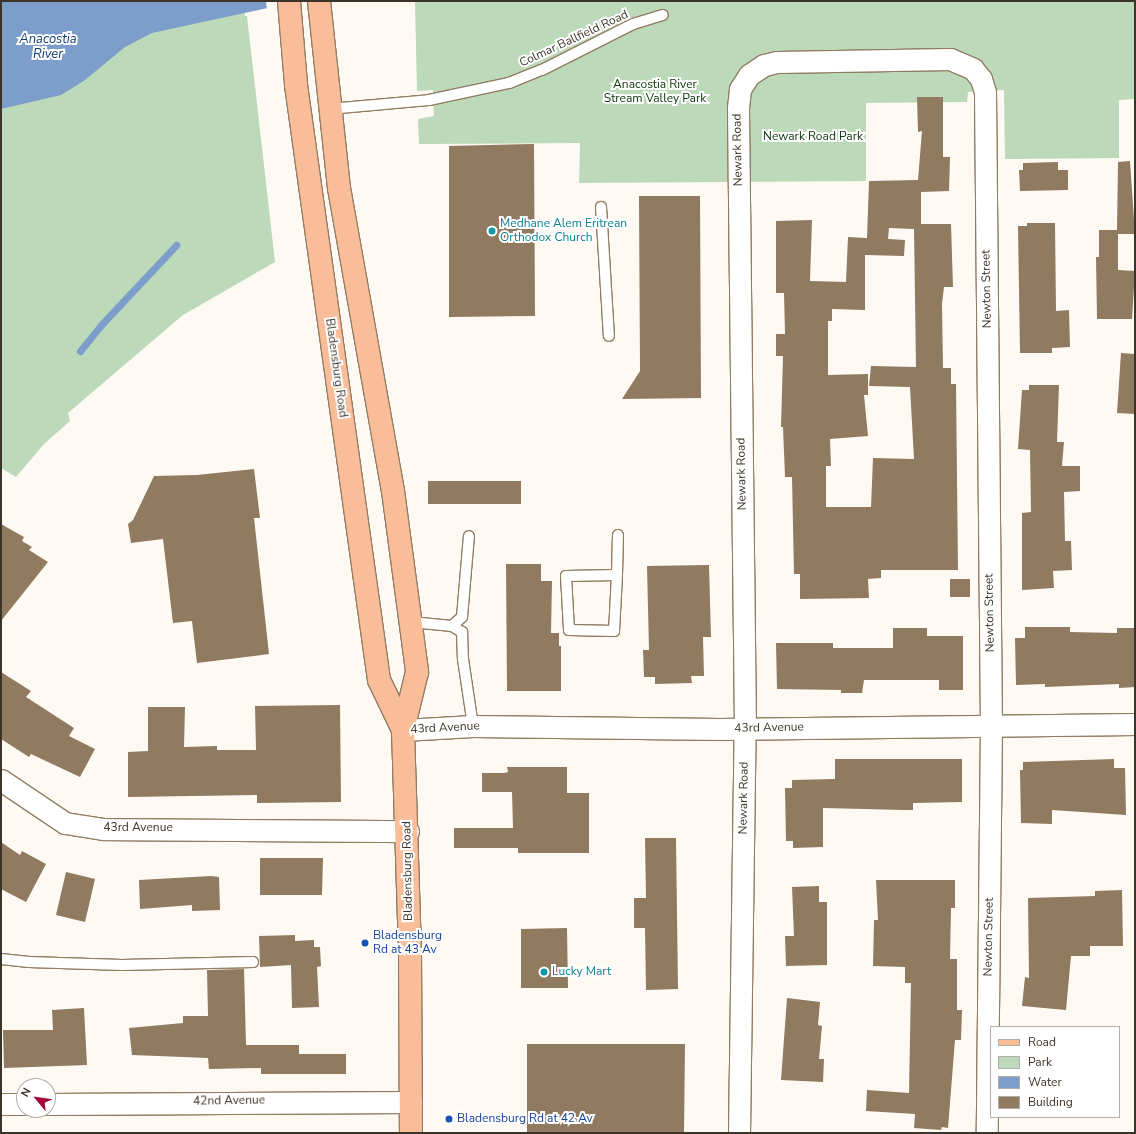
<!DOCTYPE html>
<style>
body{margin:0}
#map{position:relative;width:1136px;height:1134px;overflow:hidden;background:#fef9f3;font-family:"Nunito Sans",sans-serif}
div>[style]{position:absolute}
.green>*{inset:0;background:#bcd9ba}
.water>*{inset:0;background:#7d9dca}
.pier>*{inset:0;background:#fef9f3}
.stream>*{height:7px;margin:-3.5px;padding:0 3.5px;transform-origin:3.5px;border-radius:3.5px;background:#7d9dca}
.building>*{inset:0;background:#907a60}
.roads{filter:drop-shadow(1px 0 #927d62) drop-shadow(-1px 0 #927d62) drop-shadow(0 1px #927d62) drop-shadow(0 -1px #927d62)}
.lane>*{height:10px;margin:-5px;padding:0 5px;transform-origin:5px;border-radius:5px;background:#fff}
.street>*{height:21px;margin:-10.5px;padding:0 10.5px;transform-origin:10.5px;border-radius:10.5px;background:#fff}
.primary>*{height:22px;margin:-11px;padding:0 11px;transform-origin:11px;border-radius:11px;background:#fabd9a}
.dots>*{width:11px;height:11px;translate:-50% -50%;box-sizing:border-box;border:2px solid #fff;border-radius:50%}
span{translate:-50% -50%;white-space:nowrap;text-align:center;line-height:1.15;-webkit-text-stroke:4px #fff;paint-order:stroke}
.street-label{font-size:12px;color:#3d3429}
.park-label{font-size:12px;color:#0a350a}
.culture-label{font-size:12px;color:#0d838f}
.left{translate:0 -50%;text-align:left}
.transit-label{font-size:12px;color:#164399}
.water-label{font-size:13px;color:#133d74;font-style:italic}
.frame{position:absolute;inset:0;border:2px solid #3d3429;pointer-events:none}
.legend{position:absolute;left:990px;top:1026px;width:130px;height:92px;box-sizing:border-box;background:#fff;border:1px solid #b1aea9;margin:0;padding:5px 7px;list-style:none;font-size:12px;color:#3d3429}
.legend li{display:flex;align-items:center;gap:8px;height:20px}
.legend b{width:20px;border:1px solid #b1aea9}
.north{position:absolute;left:16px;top:1078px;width:40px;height:40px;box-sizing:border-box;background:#fff;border:1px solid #b1aea9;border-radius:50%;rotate:299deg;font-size:11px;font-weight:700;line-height:16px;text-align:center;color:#3d3429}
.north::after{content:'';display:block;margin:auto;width:14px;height:18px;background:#a30435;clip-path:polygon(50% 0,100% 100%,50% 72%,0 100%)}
</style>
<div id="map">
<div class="green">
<i style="clip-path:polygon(1px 1px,243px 1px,245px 16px,247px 16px,275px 262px,183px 315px,68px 413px,70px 421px,44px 444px,16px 477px,1px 468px)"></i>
<i style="clip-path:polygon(415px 1px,1135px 1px,1135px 99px,1119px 100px,1119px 158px,1005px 159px,1004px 90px,968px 92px,967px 102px,866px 103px,866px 181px,579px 183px,580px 143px,419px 144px,418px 119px,434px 116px,433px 90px,417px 91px)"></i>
</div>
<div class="water">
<i style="clip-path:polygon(1px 1px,300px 1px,152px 33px,125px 47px,85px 80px,61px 95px,1px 109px)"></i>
</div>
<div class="pier">
<i style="clip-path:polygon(266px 1px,302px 1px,267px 11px)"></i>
</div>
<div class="stream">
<i style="left:80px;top:351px;width:33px;rotate:-51deg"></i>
<i style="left:101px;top:325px;width:110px;rotate:-46.8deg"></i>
</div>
<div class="building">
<i style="clip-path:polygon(evenodd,917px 97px,943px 97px,943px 157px,950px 157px,949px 191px,921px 192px,921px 224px,951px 224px,953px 287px,944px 287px,942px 304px,943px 368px,951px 368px,951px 384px,956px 384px,958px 570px,881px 570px,881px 578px,868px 579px,869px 598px,800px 599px,800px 574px,794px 574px,792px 477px,785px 477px,783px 427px,781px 427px,783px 356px,776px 356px,776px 334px,785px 334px,784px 293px,776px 293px,776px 221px,812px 220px,810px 281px,846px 282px,848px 237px,867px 238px,869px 181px,918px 180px,922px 131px,918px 132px,917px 97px,889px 228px,914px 229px,916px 367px,871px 366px,869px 386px,910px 387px,914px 459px,873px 458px,871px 507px,826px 507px,826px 466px,831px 466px,830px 439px,868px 436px,864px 395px,868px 395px,868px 374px,828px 375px,828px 321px,832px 321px,832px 309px,865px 310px,865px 255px,904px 256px,905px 240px,888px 239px,889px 228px)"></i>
<i style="clip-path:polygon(534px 144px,535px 316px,449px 317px,449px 146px)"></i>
<i style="clip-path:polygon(1130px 161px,1135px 234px,1118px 234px,1118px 270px,1135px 271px,1132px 319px,1097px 319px,1096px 257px,1099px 257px,1099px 230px,1117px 230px,1118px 162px)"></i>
<i style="clip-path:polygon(1058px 162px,1058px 170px,1068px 170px,1068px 190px,1020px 191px,1019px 170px,1023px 170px,1023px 163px)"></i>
<i style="clip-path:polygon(639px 196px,700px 196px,701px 398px,622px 399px,640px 371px)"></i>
<i style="clip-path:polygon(1027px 223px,1055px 223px,1056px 311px,1069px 310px,1070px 347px,1052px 348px,1052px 353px,1020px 353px,1018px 226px,1027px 226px)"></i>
<i style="clip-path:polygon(1121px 353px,1135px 354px,1135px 414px,1117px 413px)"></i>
<i style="clip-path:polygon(1029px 385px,1059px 385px,1057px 442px,1064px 442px,1062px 466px,1080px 466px,1080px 491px,1064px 492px,1065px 541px,1071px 541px,1072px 570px,1053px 571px,1054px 588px,1022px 590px,1022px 513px,1031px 512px,1030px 450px,1018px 449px,1022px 390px,1029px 390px)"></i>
<i style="clip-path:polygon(254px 469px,260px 518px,254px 518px,269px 654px,197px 663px,192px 621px,173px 623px,163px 539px,131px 543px,128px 524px,133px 520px,154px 476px,197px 475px)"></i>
<i style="clip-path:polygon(428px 481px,521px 481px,521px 504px,428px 504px)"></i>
<i style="clip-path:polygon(1px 524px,24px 537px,22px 541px,32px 547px,29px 550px,48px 562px,1px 621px)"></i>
<i style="clip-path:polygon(506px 564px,541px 564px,541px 581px,552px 581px,551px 633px,559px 633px,559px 646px,561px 646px,561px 691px,507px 691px)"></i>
<i style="clip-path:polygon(709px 565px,711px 637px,703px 637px,704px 676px,691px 676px,692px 683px,655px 684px,655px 677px,644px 677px,643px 650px,649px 650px,647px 566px)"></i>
<i style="clip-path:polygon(950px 579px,970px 579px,970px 597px,950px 597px)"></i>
<i style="clip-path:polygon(1025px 627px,1070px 627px,1070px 632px,1117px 633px,1117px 628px,1135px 628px,1135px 687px,1119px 688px,1119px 684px,1045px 687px,1045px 684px,1016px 685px,1015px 638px,1025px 638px)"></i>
<i style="clip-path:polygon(893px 628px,927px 628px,927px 636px,963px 636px,963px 690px,939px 690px,939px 680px,864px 680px,862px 693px,841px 693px,841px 690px,777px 689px,776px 643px,833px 643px,833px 648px,893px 648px)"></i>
<i style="clip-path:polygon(1px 672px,31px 691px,26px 697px,74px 728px,69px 736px,95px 749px,80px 777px,31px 754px,29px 757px,1px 739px)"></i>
<i style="clip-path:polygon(340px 705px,341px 802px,257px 803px,257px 795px,128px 797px,128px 752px,148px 751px,148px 707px,185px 707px,184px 747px,217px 746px,217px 750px,256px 750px,255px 706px)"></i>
<i style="clip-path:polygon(835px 759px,962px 759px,962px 802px,913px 803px,913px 810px,904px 810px,823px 808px,823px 847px,793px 848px,793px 841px,786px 841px,785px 788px,792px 788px,792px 780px,835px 779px)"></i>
<i style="clip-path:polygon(1114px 759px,1114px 768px,1125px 768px,1126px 815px,1052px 810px,1052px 824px,1021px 823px,1020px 770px,1023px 770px,1023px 762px)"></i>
<i style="clip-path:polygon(507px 767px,567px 767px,567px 793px,589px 793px,589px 853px,518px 853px,518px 848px,454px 848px,454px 828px,513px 828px,512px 792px,482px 792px,482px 773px,504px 773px,508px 772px)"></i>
<i style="clip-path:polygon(645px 838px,676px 838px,678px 989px,646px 990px,645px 928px,634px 928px,634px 898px,646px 898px)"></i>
<i style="clip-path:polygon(1px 842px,20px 855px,22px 851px,46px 864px,26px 902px,1px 889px)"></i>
<i style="clip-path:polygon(260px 858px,323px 858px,322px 895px,260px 895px)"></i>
<i style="clip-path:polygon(66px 872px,95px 879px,85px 922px,56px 915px)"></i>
<i style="clip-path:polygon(211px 876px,219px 877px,220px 910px,192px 911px,192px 905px,140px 909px,139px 880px)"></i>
<i style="clip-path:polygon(876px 880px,955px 880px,955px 908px,951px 908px,950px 959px,957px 959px,957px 1010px,962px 1010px,961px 1040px,955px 1040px,948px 1128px,942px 1127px,941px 1130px,914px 1128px,915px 1114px,866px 1111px,867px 1090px,909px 1093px,911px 983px,905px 983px,905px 967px,873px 966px,874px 920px,878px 920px)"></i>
<i style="clip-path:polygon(819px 886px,819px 902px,827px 902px,827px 965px,786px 966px,785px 936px,794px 936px,792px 887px)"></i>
<i style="clip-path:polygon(1122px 890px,1123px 946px,1090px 946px,1090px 956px,1071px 956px,1066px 1010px,1022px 1006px,1025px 977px,1029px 978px,1028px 898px,1095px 896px,1095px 891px)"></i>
<i style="clip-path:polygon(567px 928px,568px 988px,521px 988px,521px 929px)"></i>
<i style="clip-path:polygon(295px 935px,295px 941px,314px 940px,314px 947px,320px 947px,321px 966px,317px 967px,319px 1007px,292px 1008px,291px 965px,260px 967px,259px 936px)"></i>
<i style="clip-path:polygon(244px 969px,246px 1045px,299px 1045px,299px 1054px,346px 1054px,346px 1074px,261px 1074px,261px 1068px,209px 1069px,208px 1058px,132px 1055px,129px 1028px,183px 1023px,183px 1016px,208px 1016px,207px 970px)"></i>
<i style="clip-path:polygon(787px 998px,820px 1002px,818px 1025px,822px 1026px,819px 1059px,824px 1059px,823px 1082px,781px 1080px)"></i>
<i style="clip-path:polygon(84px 1008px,87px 1065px,4px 1068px,3px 1030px,53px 1030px,52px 1010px)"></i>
<i style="clip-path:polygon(527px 1044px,685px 1044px,684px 1133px,527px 1133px)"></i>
</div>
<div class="roads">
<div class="lane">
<i style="left:329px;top:109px;width:100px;rotate:-5.1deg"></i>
<i style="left:429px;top:100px;width:82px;rotate:-12deg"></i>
<i style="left:509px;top:83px;width:35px;rotate:-22deg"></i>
<i style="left:542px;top:70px;width:102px;rotate:-26.8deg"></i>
<i style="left:633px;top:24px;width:31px;rotate:-17deg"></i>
<i style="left:601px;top:207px;width:129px;rotate:86.5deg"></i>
<i style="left:617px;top:575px;width:51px;rotate:178.9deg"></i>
<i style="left:566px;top:576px;width:54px;rotate:86.8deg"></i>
<i style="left:569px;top:630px;width:45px;rotate:1.3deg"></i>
<i style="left:614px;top:631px;width:56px;rotate:-86.9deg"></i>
<i style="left:617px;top:575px;width:40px;rotate:-88.6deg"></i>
<i style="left:411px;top:622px;width:41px;rotate:5.6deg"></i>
<i style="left:452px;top:626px;width:12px;rotate:31deg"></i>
<i style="left:462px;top:632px;width:27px;rotate:88deg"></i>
<i style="left:463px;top:659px;width:68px;rotate:81.5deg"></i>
<i style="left:452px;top:626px;width:13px;rotate:-42deg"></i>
<i style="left:462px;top:617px;width:81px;rotate:-85.1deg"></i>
<i style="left:1px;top:959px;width:28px;rotate:6deg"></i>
<i style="left:29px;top:962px;width:93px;rotate:1.8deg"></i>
<i style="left:122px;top:965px;width:131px;rotate:-1.3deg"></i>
</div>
<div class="street">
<i style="left:403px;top:730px;width:70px;rotate:-3.3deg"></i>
<i style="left:473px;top:726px;width:247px;rotate:0.7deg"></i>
<i style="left:720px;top:729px;width:415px;rotate:-0.7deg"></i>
<i style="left:1px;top:780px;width:77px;rotate:33.9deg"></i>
<i style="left:65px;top:823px;width:38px;rotate:9deg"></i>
<i style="left:103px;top:829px;width:305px;rotate:0.4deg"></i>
<i style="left:1px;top:1104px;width:23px"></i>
<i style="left:48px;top:1104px;width:363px;rotate:-0.3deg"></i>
<i style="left:739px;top:1133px;width:405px;rotate:-89.2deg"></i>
<i style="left:745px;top:728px;width:620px;rotate:-90.65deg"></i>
<i style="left:738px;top:108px;width:19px;rotate:-84deg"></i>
<i style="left:740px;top:89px;width:17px;rotate:-57deg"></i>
<i style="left:749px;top:75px;width:18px;rotate:-34deg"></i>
<i style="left:764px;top:65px;width:13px;rotate:-13deg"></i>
<i style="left:777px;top:62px;width:173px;rotate:-1deg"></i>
<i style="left:950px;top:59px;width:25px;rotate:23deg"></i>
<i style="left:973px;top:69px;width:13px;rotate:51deg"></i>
<i style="left:981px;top:79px;width:14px;rotate:73deg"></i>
<i style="left:985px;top:92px;width:633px;rotate:89.46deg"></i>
<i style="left:991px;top:725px;width:408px;rotate:90.6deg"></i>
</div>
<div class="primary">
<i style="left:289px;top:1px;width:84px;rotate:85.2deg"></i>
<i style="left:296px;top:85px;width:601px;rotate:82.06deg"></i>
<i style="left:379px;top:680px;width:55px;rotate:64.4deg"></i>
<i style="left:319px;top:1px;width:188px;rotate:83.9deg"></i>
<i style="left:339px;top:188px;width:308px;rotate:79.9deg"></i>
<i style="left:393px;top:491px;width:183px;rotate:82.4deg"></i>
<i style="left:417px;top:672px;width:60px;rotate:103.6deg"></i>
<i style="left:403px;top:730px;width:222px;rotate:88.2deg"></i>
<i style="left:410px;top:952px;width:181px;rotate:89.7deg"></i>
</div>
</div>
<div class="dots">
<i style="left:492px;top:231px;background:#0f9aa8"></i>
<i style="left:365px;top:943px;background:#1a4fb4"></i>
<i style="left:544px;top:972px;background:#0f9aa8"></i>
<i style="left:449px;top:1119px;background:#1a4fb4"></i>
</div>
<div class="street-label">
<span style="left:574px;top:39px;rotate:-25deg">Colmar Ballfield Road</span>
<span style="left:738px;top:150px;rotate:-91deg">Newark Road</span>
<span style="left:987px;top:289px;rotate:-91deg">Newton Street</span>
<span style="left:336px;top:368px;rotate:82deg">Bladensburg Road</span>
<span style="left:742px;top:474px;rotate:-91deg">Newark Road</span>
<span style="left:990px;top:613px;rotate:-91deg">Newton Street</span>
<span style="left:445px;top:728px;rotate:-3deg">43rd Avenue</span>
<span style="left:769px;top:728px;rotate:-1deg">43rd Avenue</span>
<span style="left:744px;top:798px;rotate:-89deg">Newark Road</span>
<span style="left:138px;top:828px">43rd Avenue</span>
<span style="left:408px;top:871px;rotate:-91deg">Bladensburg Road</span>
<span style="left:989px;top:937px;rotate:-89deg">Newton Street</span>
<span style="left:229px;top:1101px;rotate:-1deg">42nd Avenue</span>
</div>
<div class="park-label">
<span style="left:655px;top:92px">Anacostia River<br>Stream Valley Park</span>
<span style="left:813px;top:137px">Newark Road Park</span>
</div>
<div class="culture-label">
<span class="left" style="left:500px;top:231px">Medhane Alem Eritrean<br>Orthodox Church</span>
<span class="left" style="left:552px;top:972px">Lucky Mart</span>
</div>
<div class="transit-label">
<span class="left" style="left:373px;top:943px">Bladensburg<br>Rd at 43 Av</span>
<span class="left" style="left:457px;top:1119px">Bladensburg Rd at 42 Av</span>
</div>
<div class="water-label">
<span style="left:48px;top:47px">Anacostia<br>River</span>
</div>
<div class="frame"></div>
<ul class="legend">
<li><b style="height:5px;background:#fabd9a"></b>Road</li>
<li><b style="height:11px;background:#bcd9ba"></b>Park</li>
<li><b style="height:11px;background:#7d9dca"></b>Water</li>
<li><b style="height:11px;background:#907a60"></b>Building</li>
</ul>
<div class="north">N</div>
</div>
